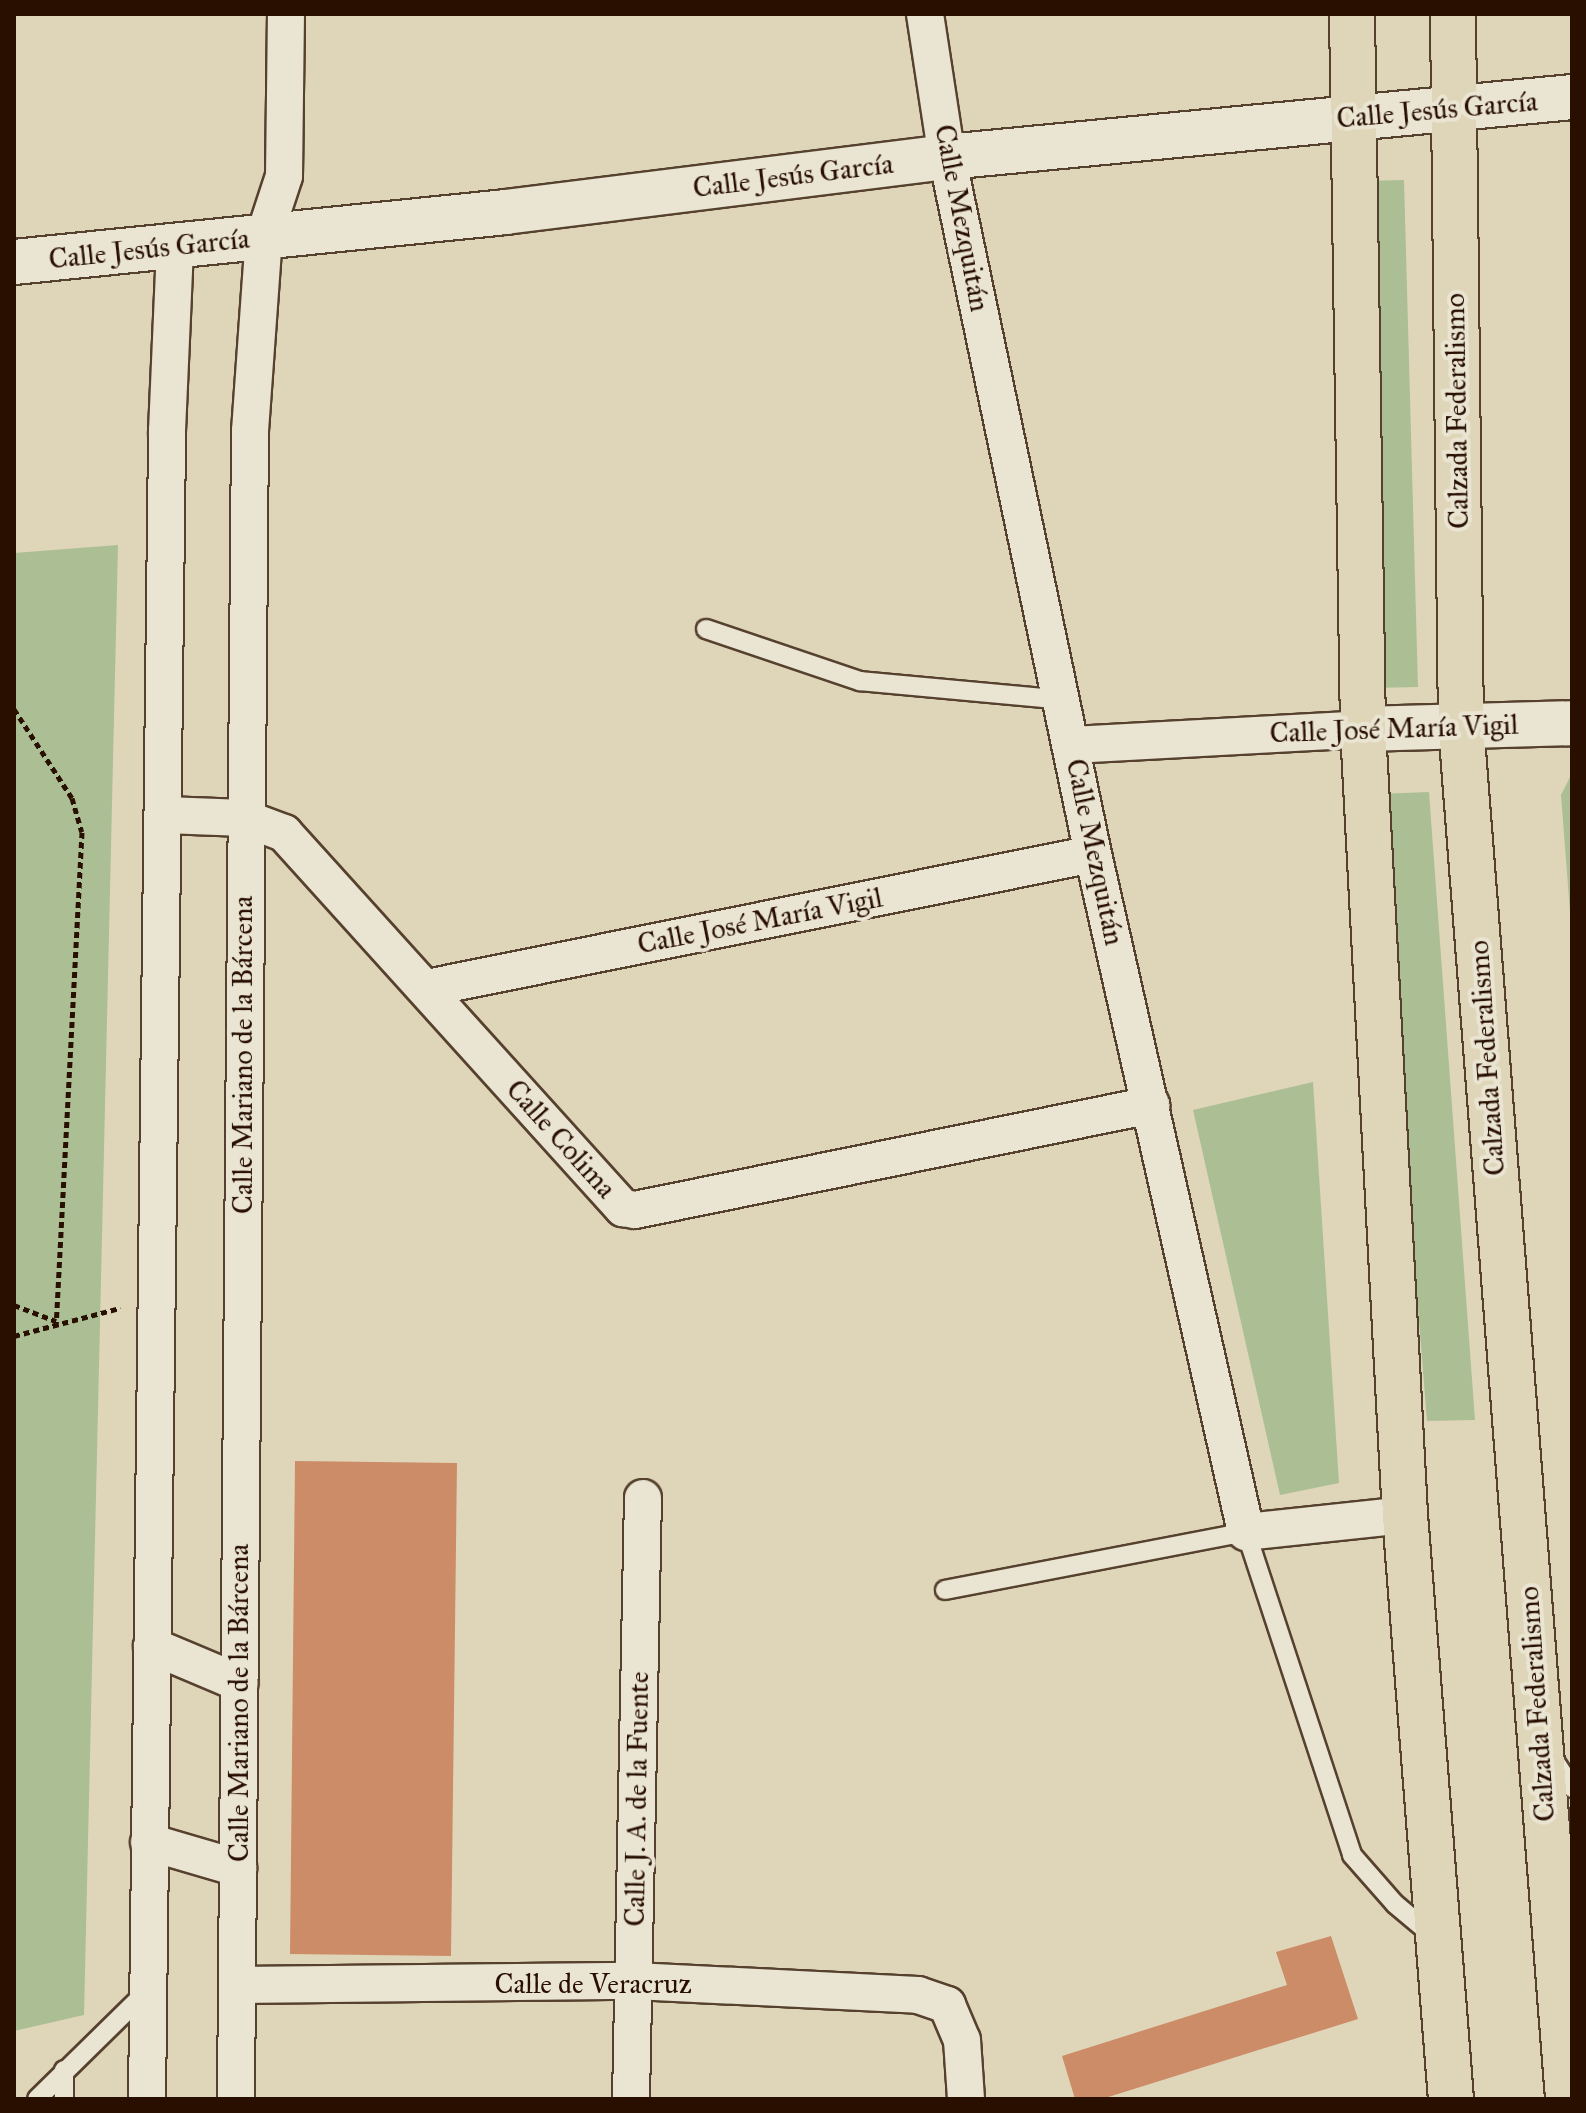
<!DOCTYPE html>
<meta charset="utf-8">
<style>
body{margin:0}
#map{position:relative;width:1586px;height:2113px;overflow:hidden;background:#dfd6b9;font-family:"IM FELL Great Primer",serif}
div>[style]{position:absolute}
.green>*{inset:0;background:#acbf94}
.building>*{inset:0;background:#cc8c68}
.path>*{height:5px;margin-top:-2.5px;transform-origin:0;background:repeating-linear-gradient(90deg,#280f00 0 6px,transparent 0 10px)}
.roads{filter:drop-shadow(2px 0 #56412e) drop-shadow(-2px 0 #56412e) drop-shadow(0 2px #56412e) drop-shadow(0 -2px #56412e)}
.service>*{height:18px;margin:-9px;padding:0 9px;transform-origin:9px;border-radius:9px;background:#eae4d2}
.minor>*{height:36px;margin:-18px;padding:0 18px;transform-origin:18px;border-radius:18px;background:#eae4d2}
.tertiary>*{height:44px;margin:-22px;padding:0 22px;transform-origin:22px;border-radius:22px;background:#eae4d2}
.primary>*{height:44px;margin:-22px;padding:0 22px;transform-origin:22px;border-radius:22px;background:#dfd6b9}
span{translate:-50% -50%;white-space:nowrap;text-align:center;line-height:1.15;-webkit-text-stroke:8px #eae4d2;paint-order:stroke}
.street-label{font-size:28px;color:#280f00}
.frame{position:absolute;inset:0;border:16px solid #280f00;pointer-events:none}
</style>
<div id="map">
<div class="green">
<i style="clip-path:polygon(1404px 180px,1418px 687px,1373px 688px,1359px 181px)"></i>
<i style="clip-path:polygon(118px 545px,84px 2015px,14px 2031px,14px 553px)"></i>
<i style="clip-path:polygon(1572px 773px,1572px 938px,1561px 795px)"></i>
<i style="clip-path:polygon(1429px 792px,1475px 1420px,1427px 1421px,1377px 794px)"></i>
<i style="clip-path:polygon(1313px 1082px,1339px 1483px,1280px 1495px,1193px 1110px)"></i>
</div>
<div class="building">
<i style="clip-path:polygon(295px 1461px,457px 1463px,451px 1956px,290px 1954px)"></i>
<i style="clip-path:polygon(1331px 1936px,1358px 2019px,1102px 2099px,1075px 2099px,1062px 2056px,1287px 1985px,1276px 1952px)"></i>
</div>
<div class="path">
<i style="left:14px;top:709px;width:106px;rotate:56.9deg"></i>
<i style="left:72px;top:798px;width:35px;rotate:74deg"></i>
<i style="left:82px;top:832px;width:495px;rotate:93deg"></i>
<i style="left:14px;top:1305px;width:45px;rotate:20.9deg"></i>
<i style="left:14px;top:1336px;width:110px;rotate:-14.8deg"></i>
</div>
<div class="roads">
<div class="service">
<i style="left:706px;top:629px;width:163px;rotate:18.7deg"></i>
<i style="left:860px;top:681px;width:205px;rotate:5.3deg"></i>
<i style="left:945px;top:1590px;width:307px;rotate:-10.9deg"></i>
<i style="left:1246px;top:1532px;width:340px;rotate:71.8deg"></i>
<i style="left:1352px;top:1855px;width:65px;rotate:48.7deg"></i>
<i style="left:1395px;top:1904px;width:50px;rotate:40.1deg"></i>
<i style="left:1552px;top:1757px;width:37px;rotate:57deg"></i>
<i style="left:37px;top:2099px;width:154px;rotate:-44.5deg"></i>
<i style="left:64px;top:2099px;width:29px;rotate:-90deg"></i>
</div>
<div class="minor">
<i style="left:925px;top:14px;width:145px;rotate:81.3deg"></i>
<i style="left:947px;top:157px;width:712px;rotate:78.17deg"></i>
<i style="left:1093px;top:854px;width:695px;rotate:77.28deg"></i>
<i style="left:1246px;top:1532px;width:160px;rotate:-6.1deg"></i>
<i style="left:1072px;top:745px;width:291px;rotate:-3.1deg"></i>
<i style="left:165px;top:815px;width:79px;rotate:2.2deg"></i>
<i style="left:244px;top:818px;width:43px;rotate:20.6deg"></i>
<i style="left:284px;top:833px;width:506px;rotate:47.89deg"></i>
<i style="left:623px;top:1208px;width:12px;rotate:9deg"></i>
<i style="left:635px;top:1210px;width:527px;rotate:-11.5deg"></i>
<i style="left:427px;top:988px;width:679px;rotate:-11.38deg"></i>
<i style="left:152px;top:1646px;width:95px;rotate:22.8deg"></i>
<i style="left:149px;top:1842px;width:93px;rotate:16.3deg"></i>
<i style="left:237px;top:1985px;width:397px;rotate:-0.6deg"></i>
<i style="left:634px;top:1981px;width:284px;rotate:2.8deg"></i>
<i style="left:918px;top:1995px;width:31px;rotate:19deg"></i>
<i style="left:947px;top:2005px;width:38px;rotate:67deg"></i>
<i style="left:962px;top:2040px;width:59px;rotate:86.1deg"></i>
<i style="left:147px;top:2099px;width:1668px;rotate:-89.31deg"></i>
<i style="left:167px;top:431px;width:186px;rotate:-87.5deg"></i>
<i style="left:236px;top:2099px;width:1668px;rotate:-89.52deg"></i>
<i style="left:250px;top:431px;width:195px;rotate:-85.9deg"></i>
<i style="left:264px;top:237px;width:64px;rotate:-71.8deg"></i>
<i style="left:284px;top:176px;width:162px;rotate:-89.3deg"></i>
<i style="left:631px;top:2099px;width:601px;rotate:-88.86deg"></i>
</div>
<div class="tertiary">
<i style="left:14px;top:262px;width:494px;rotate:-5.8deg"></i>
<i style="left:505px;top:212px;width:445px;rotate:-7.1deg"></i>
<i style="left:947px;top:157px;width:628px;rotate:-5.48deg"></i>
<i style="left:1363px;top:729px;width:209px;rotate:-1.6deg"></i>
</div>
<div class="primary">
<i style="left:1352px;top:14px;width:715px;rotate:89.12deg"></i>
<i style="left:1363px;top:729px;width:787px;rotate:86.94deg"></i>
<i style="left:1405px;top:1515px;width:586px;rotate:85.5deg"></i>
<i style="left:1453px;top:14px;width:712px;rotate:89.36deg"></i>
<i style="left:1461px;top:726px;width:1377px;rotate:85.54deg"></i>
</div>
</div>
<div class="street-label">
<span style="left:1437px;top:110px;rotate:-5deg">Calle Jesús García</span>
<span style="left:793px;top:176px;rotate:-7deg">Calle Jesús García</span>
<span style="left:962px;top:218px;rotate:79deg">Calle Mezquitán</span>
<span style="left:149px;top:249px;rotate:-6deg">Calle Jesús García</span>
<span style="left:1457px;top:411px;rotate:-91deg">Calzada Federalismo</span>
<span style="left:1394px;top:729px;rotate:-2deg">Calle José María Vigil</span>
<span style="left:1095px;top:852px;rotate:78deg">Calle Mezquitán</span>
<span style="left:760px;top:921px;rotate:-11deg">Calle José María Vigil</span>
<span style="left:243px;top:1055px;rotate:-90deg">Calle Mariano de la Bárcena</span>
<span style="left:1487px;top:1058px;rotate:-94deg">Calzada Federalismo</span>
<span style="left:561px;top:1139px;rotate:48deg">Calle Colima</span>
<span style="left:239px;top:1703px;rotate:-90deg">Calle Mariano de la Bárcena</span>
<span style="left:1537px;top:1704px;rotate:-94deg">Calzada Federalismo</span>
<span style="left:637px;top:1799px;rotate:-89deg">Calle J. A. de la Fuente</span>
<span style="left:593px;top:1984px">Calle de Veracruz</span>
</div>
<div class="frame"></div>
</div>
